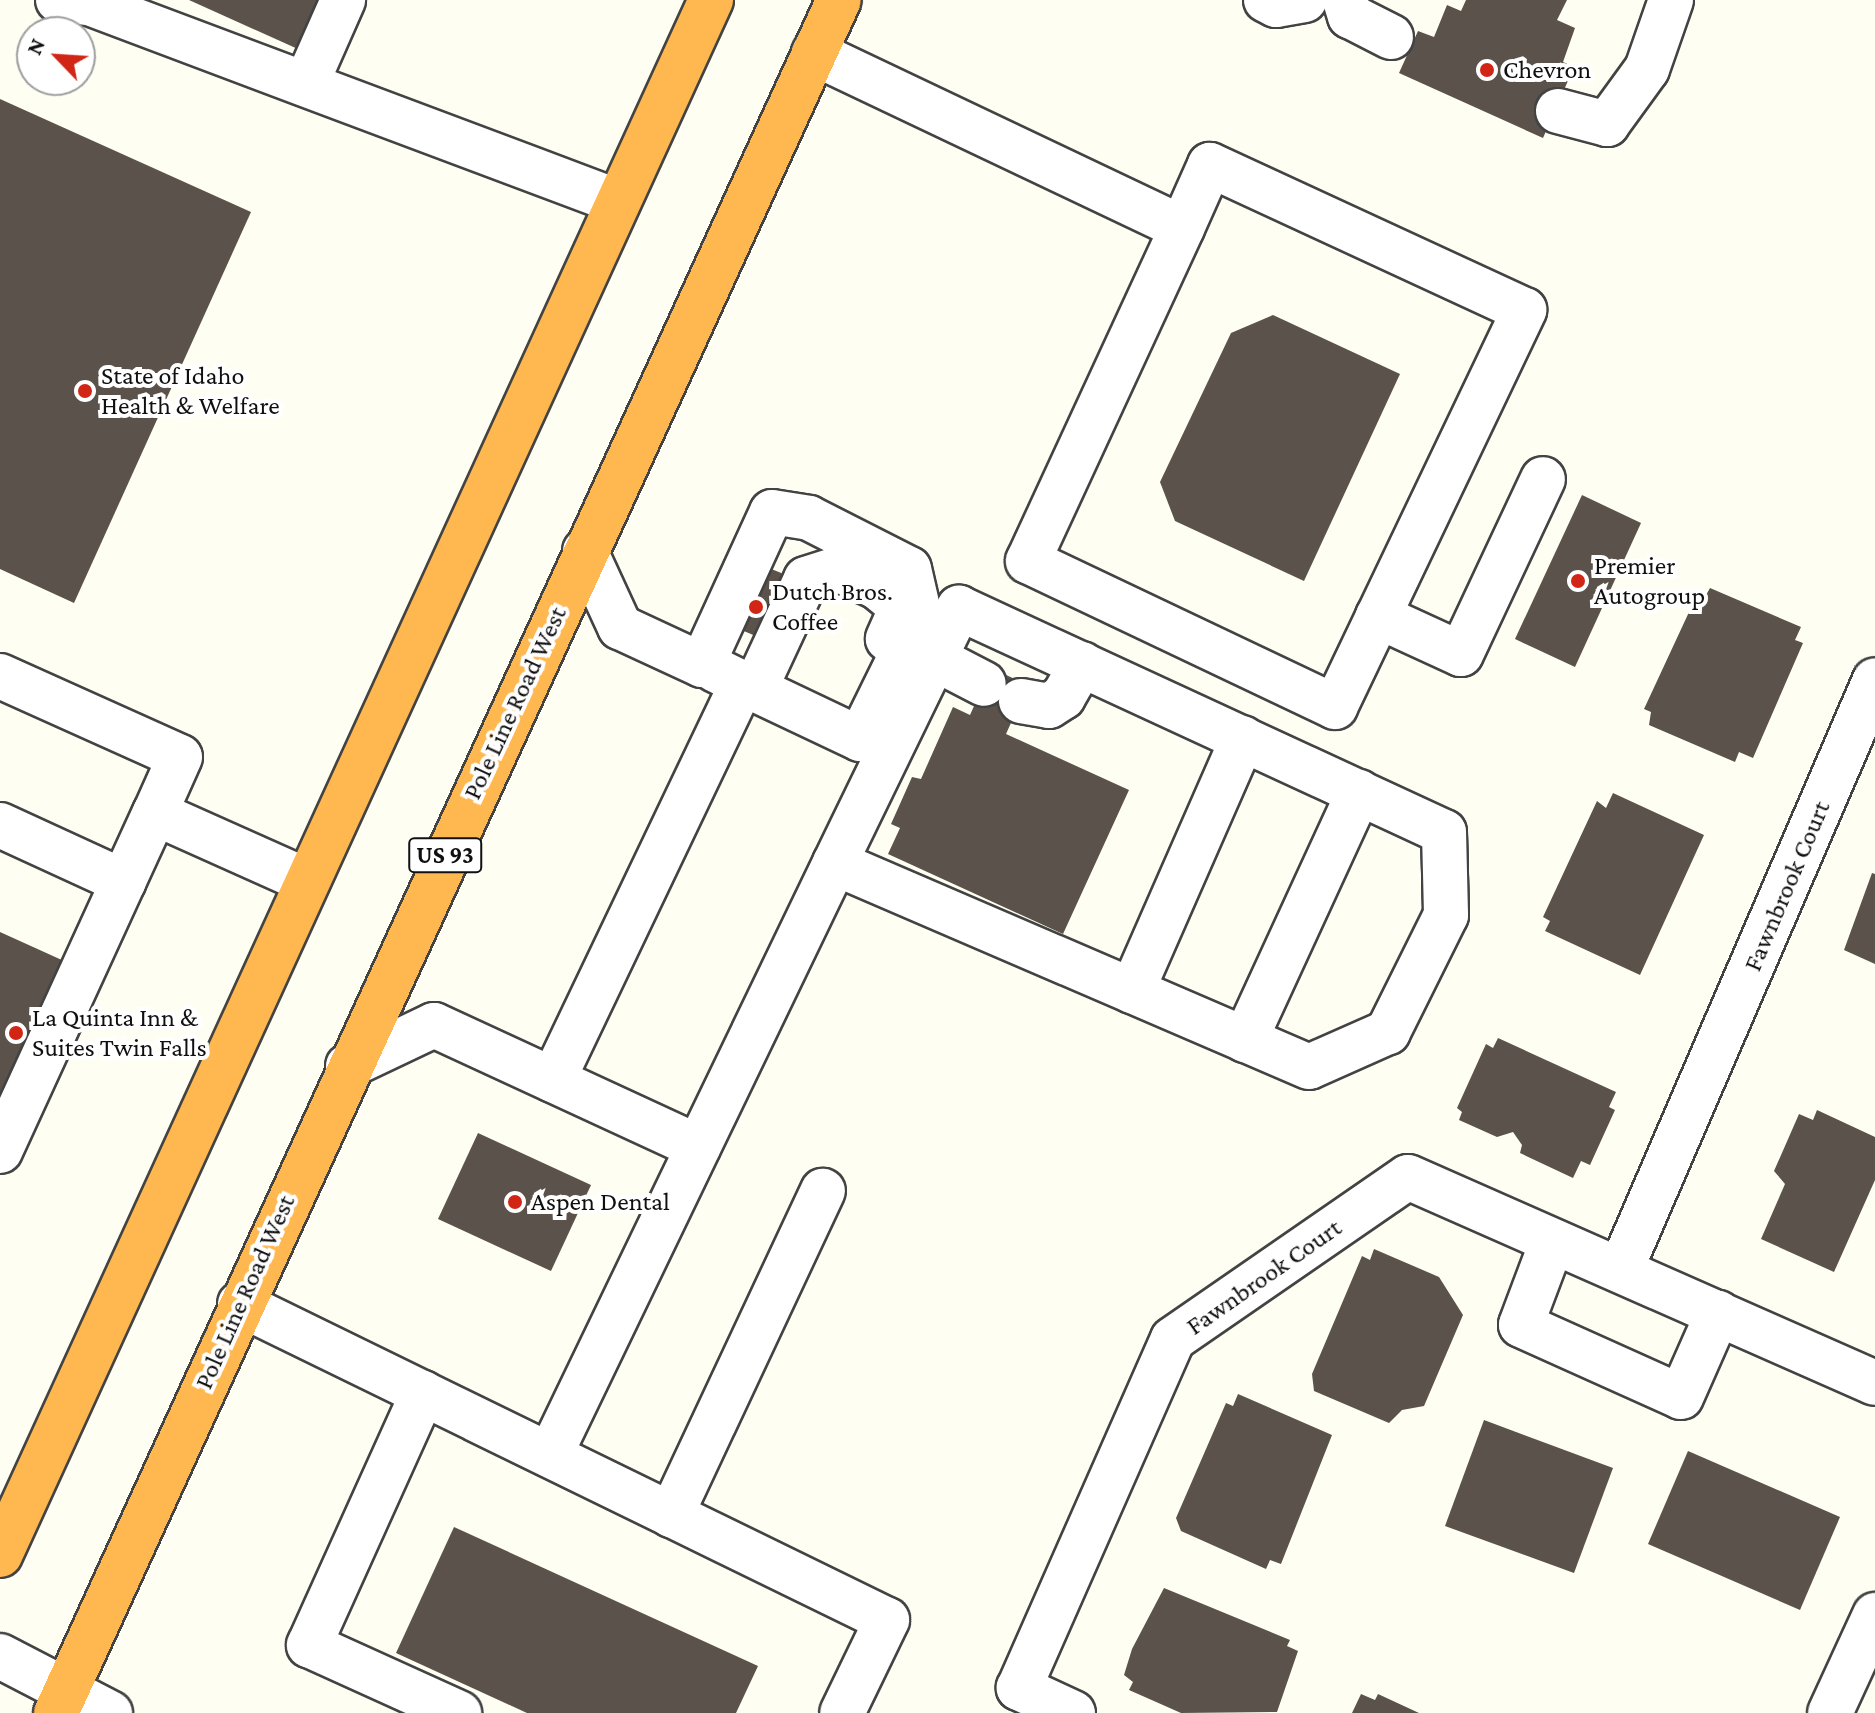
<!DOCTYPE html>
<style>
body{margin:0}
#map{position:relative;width:1875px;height:1713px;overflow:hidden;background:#fffef2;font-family:"Crimson Pro",serif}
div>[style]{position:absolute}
.building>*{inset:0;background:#5a524b}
.roads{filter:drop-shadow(2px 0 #434343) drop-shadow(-2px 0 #434343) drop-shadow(0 2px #434343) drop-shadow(0 -2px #434343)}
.minor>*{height:44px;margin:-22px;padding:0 22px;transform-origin:22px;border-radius:22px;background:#fff}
.highway>*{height:44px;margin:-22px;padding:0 22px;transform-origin:22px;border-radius:22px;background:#ffb750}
.dots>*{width:22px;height:22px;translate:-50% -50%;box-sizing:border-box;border:4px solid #fff;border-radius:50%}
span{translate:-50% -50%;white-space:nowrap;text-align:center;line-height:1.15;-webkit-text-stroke:8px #fff;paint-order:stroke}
.shield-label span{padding:2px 6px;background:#fff;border:2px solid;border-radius:6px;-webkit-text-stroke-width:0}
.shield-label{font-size:24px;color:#101010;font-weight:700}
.poi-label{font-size:26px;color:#101010}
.left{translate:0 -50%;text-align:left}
.street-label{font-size:26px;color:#101010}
.north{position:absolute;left:16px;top:16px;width:80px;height:80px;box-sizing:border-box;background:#fff;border:2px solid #9f9f9f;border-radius:50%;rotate:295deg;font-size:22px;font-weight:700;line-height:32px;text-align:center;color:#101010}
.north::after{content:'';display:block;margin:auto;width:28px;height:36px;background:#d12616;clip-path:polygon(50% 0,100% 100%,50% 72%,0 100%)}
</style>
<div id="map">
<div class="building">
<i style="clip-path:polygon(189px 0,333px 0,309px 54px)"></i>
<i style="clip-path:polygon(1466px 0,1567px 0,1557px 20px,1575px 28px,1563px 62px,1574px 67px,1543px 138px,1399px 73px,1418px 31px,1434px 37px,1447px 5px,1461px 11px)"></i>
<i style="clip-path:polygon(0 99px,251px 212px,74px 603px,0 569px)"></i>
<i style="clip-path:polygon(1273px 315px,1400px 374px,1304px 581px,1175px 521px,1160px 482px,1231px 333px)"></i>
<i style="clip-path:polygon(1582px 495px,1641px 523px,1575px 667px,1515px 639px)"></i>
<i style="clip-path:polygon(764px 566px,791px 577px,772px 643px,727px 624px)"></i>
<i style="clip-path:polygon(1710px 588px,1801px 627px,1795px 640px,1803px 643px,1753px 758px,1739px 752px,1735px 762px,1649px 725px,1651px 712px,1644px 709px,1696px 597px,1705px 597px)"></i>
<i style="clip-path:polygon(991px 668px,1028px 685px,1006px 734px,1129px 790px,1063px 934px,888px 854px,900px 828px,891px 824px,912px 777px,921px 779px,953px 707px,970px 715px)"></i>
<i style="clip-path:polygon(1613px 793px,1704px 835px,1640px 975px,1545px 931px,1550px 921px,1543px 917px,1597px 801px,1606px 808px)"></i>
<i style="clip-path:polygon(1872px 873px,1875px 874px,1875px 964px,1844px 950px)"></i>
<i style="clip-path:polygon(0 932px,64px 961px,0 1105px)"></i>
<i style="clip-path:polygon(1498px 1038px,1616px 1092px,1609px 1107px,1615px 1110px,1590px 1165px,1581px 1161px,1573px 1178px,1520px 1153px,1522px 1145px,1513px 1132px,1497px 1137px,1459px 1120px,1462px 1112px,1457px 1108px,1486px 1044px,1493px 1048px)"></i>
<i style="clip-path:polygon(1817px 1110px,1875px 1137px,1875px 1180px,1834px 1272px,1761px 1239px,1785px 1184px,1774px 1171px,1799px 1114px,1813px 1120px)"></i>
<i style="clip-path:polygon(478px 1133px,591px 1185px,551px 1271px,438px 1219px)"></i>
<i style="clip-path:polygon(1374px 1249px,1439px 1277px,1463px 1315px,1424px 1406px,1402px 1410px,1389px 1423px,1314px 1391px,1312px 1374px,1362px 1256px,1370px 1260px)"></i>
<i style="clip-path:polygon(1238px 1394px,1332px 1435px,1281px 1564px,1270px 1560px,1266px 1569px,1181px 1531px,1176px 1518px,1226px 1403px,1233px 1406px)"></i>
<i style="clip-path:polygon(1484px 1420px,1613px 1468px,1574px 1573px,1445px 1526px)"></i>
<i style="clip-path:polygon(1688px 1451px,1840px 1517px,1800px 1610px,1648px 1544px)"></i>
<i style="clip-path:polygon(454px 1527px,758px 1666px,736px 1713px,527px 1713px,396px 1653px)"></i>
<i style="clip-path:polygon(1164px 1588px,1290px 1640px,1287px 1646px,1298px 1651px,1277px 1712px,1181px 1713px,1129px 1690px,1133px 1682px,1124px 1675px,1132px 1649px)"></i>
<i style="clip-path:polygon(1361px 1694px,1375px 1700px,1378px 1694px,1419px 1713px,1352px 1713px)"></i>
</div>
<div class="roads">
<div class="minor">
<i style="left:58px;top:0;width:31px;rotate:6deg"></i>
<i style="left:89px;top:3px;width:563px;rotate:20.59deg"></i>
<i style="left:1266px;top:0;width:11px;rotate:27deg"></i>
<i style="left:1276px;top:5px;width:29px;rotate:-10deg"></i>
<i style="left:1345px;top:0;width:17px;rotate:73deg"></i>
<i style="left:1350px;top:16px;width:46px;rotate:27.1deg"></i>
<i style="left:814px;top:53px;width:407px;rotate:25.4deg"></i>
<i style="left:1182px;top:228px;width:367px;rotate:114.8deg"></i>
<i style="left:1028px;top:561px;width:340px;rotate:25.4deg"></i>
<i style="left:1335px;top:707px;width:440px;rotate:-64.5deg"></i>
<i style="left:1524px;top:310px;width:346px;rotate:-155.2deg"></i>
<i style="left:1210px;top:165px;width:69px;rotate:114deg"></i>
<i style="left:306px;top:84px;width:92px;rotate:-66.2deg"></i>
<i style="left:1558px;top:111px;width:51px;rotate:14.9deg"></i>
<i style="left:1607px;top:124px;width:68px;rotate:-54deg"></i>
<i style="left:1647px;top:69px;width:73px;rotate:-70.8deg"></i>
<i style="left:585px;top:551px;width:84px;rotate:65.3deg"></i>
<i style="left:620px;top:627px;width:90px;rotate:24.9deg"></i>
<i style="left:702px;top:665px;width:168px;rotate:-65.4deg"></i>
<i style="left:772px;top:512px;width:37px;rotate:9deg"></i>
<i style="left:809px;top:518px;width:112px;rotate:27deg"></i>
<i style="left:909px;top:569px;width:49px;rotate:77.1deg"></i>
<i style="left:920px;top:617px;width:136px;rotate:116.2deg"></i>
<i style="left:860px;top:739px;width:131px;rotate:-154.6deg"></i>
<i style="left:1378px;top:616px;width:91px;rotate:24.6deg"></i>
<i style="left:1461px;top:654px;width:193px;rotate:-64.9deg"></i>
<i style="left:934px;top:658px;width:56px;rotate:27.5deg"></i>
<i style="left:0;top:676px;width:197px;rotate:24.2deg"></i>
<i style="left:180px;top:757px;width:61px;rotate:114.1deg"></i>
<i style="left:755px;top:689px;width:121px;rotate:-65.1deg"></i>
<i style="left:806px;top:579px;width:33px;rotate:-18deg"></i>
<i style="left:837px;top:569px;width:44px;rotate:24.2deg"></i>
<i style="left:877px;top:587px;width:32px;rotate:39deg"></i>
<i style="left:902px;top:607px;width:35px;rotate:114deg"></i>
<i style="left:1021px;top:701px;width:28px;rotate:10deg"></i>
<i style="left:1049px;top:706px;width:17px;rotate:-33deg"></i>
<i style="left:1063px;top:697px;width:38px;rotate:-60deg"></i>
<i style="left:0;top:825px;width:136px;rotate:24.7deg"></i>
<i style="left:1132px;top:991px;width:276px;rotate:-66.3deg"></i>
<i style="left:1245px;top:1040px;width:273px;rotate:-65.3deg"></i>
<i style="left:348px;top:1066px;width:95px;rotate:-25.5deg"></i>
<i style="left:434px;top:1025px;width:291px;rotate:24.8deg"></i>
<i style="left:553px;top:1080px;width:440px;rotate:-64.5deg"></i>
<i style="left:742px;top:683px;width:30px;rotate:-154deg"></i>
<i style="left:0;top:1151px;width:372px;rotate:-65.4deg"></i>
<i style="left:155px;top:813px;width:167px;rotate:24.1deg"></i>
<i style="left:1551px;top:1245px;width:85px;rotate:110.6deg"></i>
<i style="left:1521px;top:1325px;width:175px;rotate:24.2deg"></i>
<i style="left:1681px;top:1397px;width:92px;rotate:-66.2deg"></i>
<i style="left:1621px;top:1269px;width:641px;rotate:-66.67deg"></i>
<i style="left:240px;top:1304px;width:720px;rotate:26.03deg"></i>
<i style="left:887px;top:1620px;width:103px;rotate:115.8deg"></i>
<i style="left:423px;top:1393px;width:277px;rotate:114.3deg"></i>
<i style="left:309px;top:1645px;width:165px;rotate:24.4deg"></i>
<i style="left:550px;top:1455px;width:657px;rotate:-64.29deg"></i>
<i style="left:835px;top:863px;width:284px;rotate:-64.1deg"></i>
<i style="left:959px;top:608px;width:534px;rotate:24.79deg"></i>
<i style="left:1444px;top:832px;width:83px;rotate:88.6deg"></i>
<i style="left:1446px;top:915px;width:131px;rotate:116.4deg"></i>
<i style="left:1388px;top:1032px;width:86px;rotate:156.1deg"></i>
<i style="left:1309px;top:1067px;width:516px;rotate:-156.71deg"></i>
<i style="left:671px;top:1515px;width:358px;rotate:-64.9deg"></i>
<i style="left:0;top:1656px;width:124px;rotate:27.4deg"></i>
<i style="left:1073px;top:1713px;width:60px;rotate:-155.2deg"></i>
<i style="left:1019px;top:1688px;width:381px;rotate:-66.2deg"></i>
<i style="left:1173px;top:1339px;width:285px;rotate:-34.6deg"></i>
<i style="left:1408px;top:1177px;width:510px;rotate:23.8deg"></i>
<i style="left:1830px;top:1713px;width:108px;rotate:-65.3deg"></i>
</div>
<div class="highway">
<i style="left:0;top:1555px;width:1710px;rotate:-65.43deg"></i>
<i style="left:56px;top:1713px;width:1883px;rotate:-65.44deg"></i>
</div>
</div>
<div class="dots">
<i style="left:1487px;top:70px;background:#d12616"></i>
<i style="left:85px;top:391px;background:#d12616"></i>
<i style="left:1578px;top:581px;background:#d12616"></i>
<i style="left:756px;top:607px;background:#d12616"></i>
<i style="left:16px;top:1033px;background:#d12616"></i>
<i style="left:515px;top:1202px;background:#d12616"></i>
</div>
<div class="shield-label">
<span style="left:445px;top:855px">US 93</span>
</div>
<div class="poi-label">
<span class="left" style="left:1503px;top:70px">Chevron</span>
<span class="left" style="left:101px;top:391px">State of Idaho<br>Health &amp; Welfare</span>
<span class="left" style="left:1594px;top:581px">Premier<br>Autogroup</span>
<span class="left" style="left:772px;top:607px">Dutch Bros.<br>Coffee</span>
<span class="left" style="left:32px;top:1033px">La Quinta Inn &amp;<br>Suites Twin Falls</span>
<span class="left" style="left:531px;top:1202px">Aspen Dental</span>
</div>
<div class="street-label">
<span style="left:515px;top:703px;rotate:-65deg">Pole Line Road West</span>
<span style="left:1787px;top:886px;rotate:-67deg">Fawnbrook Court</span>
<span style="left:1264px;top:1277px;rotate:-35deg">Fawnbrook Court</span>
<span style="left:245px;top:1292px;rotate:-66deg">Pole Line Road West</span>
</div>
<div class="north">N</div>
</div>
